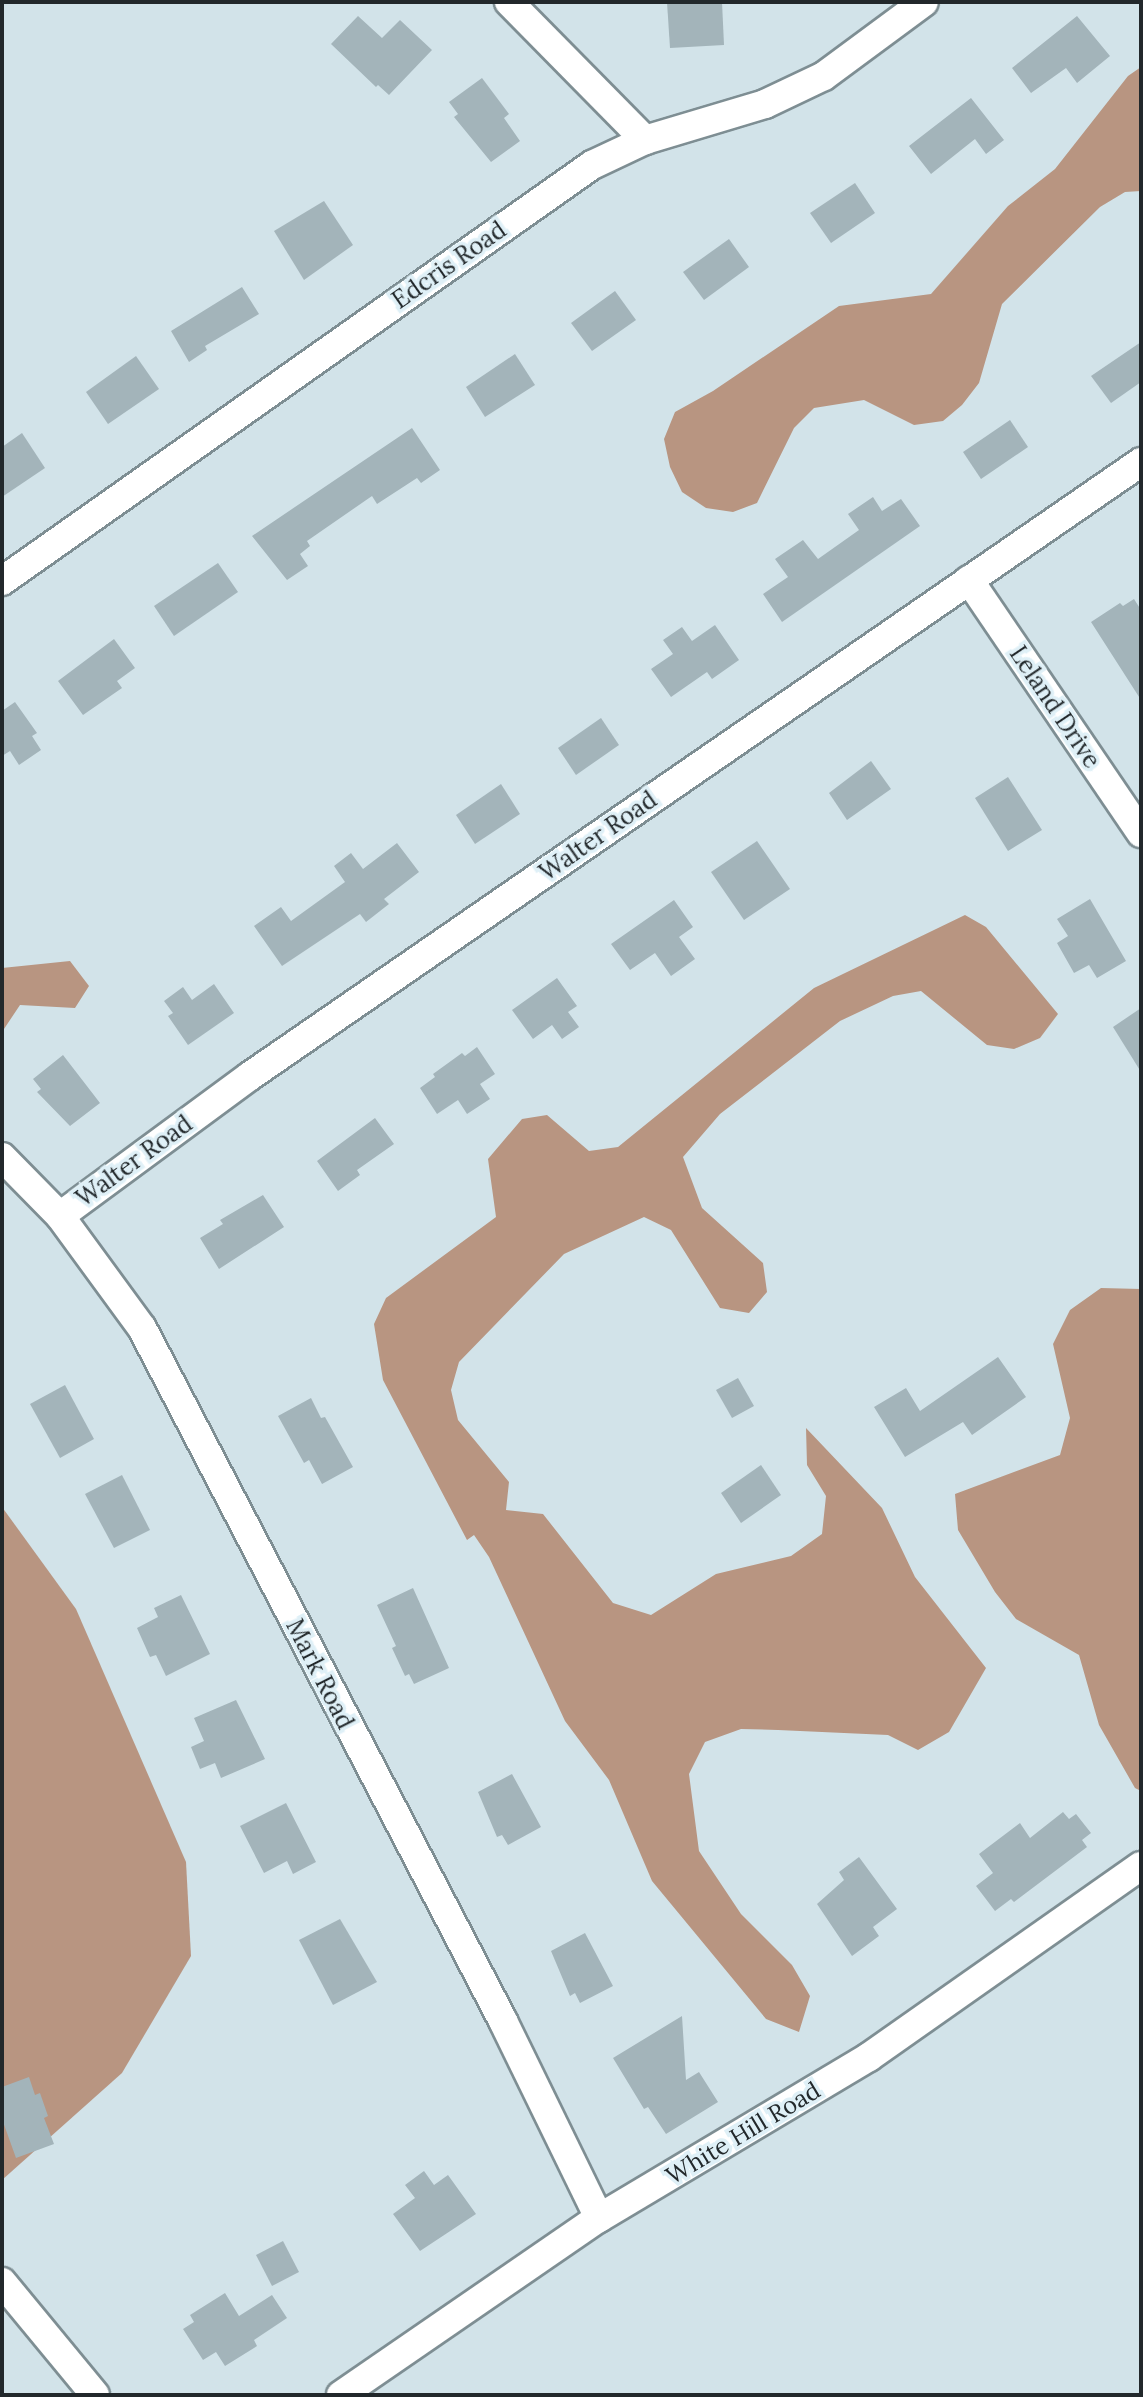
<!DOCTYPE html>
<style>
body{margin:0}
#map{position:relative;width:1143px;height:2397px;overflow:hidden;background:#d2e3e9;font-family:Lora,serif}
div>[style]{position:absolute}
.forest>*{inset:0;background:#b89581}
.building>*{inset:0;background:#a3b4ba}
.roads{filter:drop-shadow(2px 0 #7e8e93) drop-shadow(-2px 0 #7e8e93) drop-shadow(0 2px #7e8e93) drop-shadow(0 -2px #7e8e93)}
.street>*{height:28px;margin:-14px;padding:0 14px;transform-origin:14px;border-radius:14px;background:#fff}
span{translate:-50% -50%;white-space:nowrap;text-align:center;line-height:1.15;-webkit-text-stroke:7px #dff0f7;paint-order:stroke}
.street-label{font-size:24px;color:#22282b}
.frame{position:absolute;inset:0;border:4px solid #22282b;pointer-events:none}
</style>
<div id="map">
<div class="forest">
<i style="clip-path:polygon(1141px 67px,1141px 191px,1125px 192px,1100px 207px,1002px 304px,979px 383px,962px 405px,943px 421px,914px 425px,864px 400px,814px 408px,794px 428px,757px 503px,733px 512px,706px 508px,682px 492px,670px 467px,664px 439px,675px 412px,713px 391px,839px 306px,931px 294px,1008px 206px,1055px 169px,1128px 76px)"></i>
<i style="clip-path:polygon(965px 915px,986px 927px,1058px 1014px,1040px 1038px,1014px 1049px,987px 1045px,921px 991px,893px 996px,840px 1021px,720px 1114px,683px 1157px,702px 1208px,763px 1263px,767px 1292px,749px 1313px,720px 1308px,671px 1230px,644px 1217px,564px 1254px,459px 1362px,451px 1390px,458px 1420px,509px 1482px,506px 1510px,543px 1514px,613px 1603px,651px 1615px,716px 1574px,791px 1556px,822px 1534px,826px 1496px,807px 1465px,806px 1428px,882px 1508px,915px 1577px,986px 1668px,949px 1732px,918px 1750px,888px 1735px,778px 1730px,741px 1729px,705px 1742px,689px 1774px,699px 1851px,741px 1914px,792px 1965px,810px 1996px,799px 2032px,766px 2019px,652px 1881px,609px 1780px,565px 1721px,489px 1557px,474px 1535px,467px 1540px,383px 1380px,374px 1324px,386px 1298px,496px 1217px,488px 1159px,522px 1119px,547px 1115px,589px 1151px,618px 1147px,814px 988px)"></i>
<i style="clip-path:polygon(70px 961px,89px 986px,75px 1008px,20px 1005px,2px 1032px,2px 968px)"></i>
<i style="clip-path:polygon(1101px 1288px,1141px 1289px,1141px 1791px,1135px 1788px,1099px 1725px,1079px 1655px,1016px 1619px,995px 1592px,958px 1530px,955px 1494px,1060px 1455px,1070px 1418px,1053px 1344px,1070px 1310px)"></i>
<i style="clip-path:polygon(2px 1507px,76px 1609px,186px 1862px,191px 1956px,122px 2073px,2px 2180px)"></i>
</div>
<div class="building">
<i style="clip-path:polygon(667px 2px,722px 2px,724px 45px,670px 48px)"></i>
<i style="clip-path:polygon(358px 16px,382px 38px,400px 20px,432px 50px,389px 95px,378px 85px,376px 87px,331px 44px)"></i>
<i style="clip-path:polygon(1077px 16px,1110px 56px,1077px 83px,1066px 68px,1031px 93px,1012px 68px)"></i>
<i style="clip-path:polygon(482px 78px,509px 114px,504px 118px,520px 141px,491px 162px,454px 117px,458px 114px,449px 102px)"></i>
<i style="clip-path:polygon(971px 98px,1004px 140px,986px 154px,975px 139px,931px 174px,909px 146px)"></i>
<i style="clip-path:polygon(855px 183px,875px 213px,831px 243px,810px 213px)"></i>
<i style="clip-path:polygon(324px 201px,353px 245px,304px 280px,274px 231px)"></i>
<i style="clip-path:polygon(729px 239px,749px 267px,704px 300px,683px 272px)"></i>
<i style="clip-path:polygon(242px 287px,259px 314px,205px 346px,207px 350px,189px 362px,171px 331px)"></i>
<i style="clip-path:polygon(615px 291px,636px 320px,592px 351px,571px 323px)"></i>
<i style="clip-path:polygon(1141px 342px,1141px 382px,1111px 403px,1091px 376px)"></i>
<i style="clip-path:polygon(515px 354px,535px 385px,485px 417px,466px 387px)"></i>
<i style="clip-path:polygon(136px 356px,159px 389px,108px 424px,86px 392px)"></i>
<i style="clip-path:polygon(1010px 420px,1028px 447px,981px 479px,963px 452px)"></i>
<i style="clip-path:polygon(412px 428px,440px 470px,421px 483px,417px 478px,377px 504px,372px 496px,307px 541px,310px 546px,300px 554px,308px 566px,287px 580px,252px 536px)"></i>
<i style="clip-path:polygon(22px 433px,45px 468px,2px 497px,2px 447px)"></i>
<i style="clip-path:polygon(873px 497px,882px 511px,901px 499px,920px 526px,782px 622px,763px 594px,788px 577px,775px 559px,803px 540px,818px 559px,859px 530px,848px 514px)"></i>
<i style="clip-path:polygon(218px 563px,238px 592px,174px 636px,154px 606px)"></i>
<i style="clip-path:polygon(1134px 599px,1141px 610px,1141px 700px,1091px 622px,1120px 603px,1123px 606px)"></i>
<i style="clip-path:polygon(715px 625px,739px 660px,712px 679px,707px 672px,671px 697px,651px 669px,673px 654px,663px 640px,682px 627px,692px 641px)"></i>
<i style="clip-path:polygon(114px 639px,135px 668px,117px 681px,122px 688px,83px 715px,58px 681px)"></i>
<i style="clip-path:polygon(15px 702px,37px 733px,32px 736px,41px 750px,19px 765px,10px 751px,2px 756px,2px 711px)"></i>
<i style="clip-path:polygon(601px 718px,619px 745px,576px 775px,558px 748px)"></i>
<i style="clip-path:polygon(871px 761px,891px 789px,847px 820px,829px 793px)"></i>
<i style="clip-path:polygon(1008px 777px,1042px 830px,1008px 851px,975px 798px)"></i>
<i style="clip-path:polygon(501px 784px,520px 814px,475px 844px,456px 815px)"></i>
<i style="clip-path:polygon(757px 841px,790px 889px,744px 920px,711px 872px)"></i>
<i style="clip-path:polygon(397px 843px,419px 872px,384px 899px,389px 904px,366px 922px,360px 914px,282px 966px,254px 926px,281px 907px,291px 921px,345px 882px,334px 866px,351px 853px,363px 869px)"></i>
<i style="clip-path:polygon(1090px 899px,1126px 961px,1097px 978px,1089px 965px,1074px 973px,1057px 943px,1068px 936px,1057px 919px)"></i>
<i style="clip-path:polygon(674px 900px,693px 927px,679px 937px,695px 959px,671px 976px,655px 953px,630px 970px,611px 944px)"></i>
<i style="clip-path:polygon(557px 978px,577px 1006px,568px 1012px,579px 1027px,562px 1039px,552px 1025px,533px 1039px,512px 1010px)"></i>
<i style="clip-path:polygon(214px 984px,234px 1013px,188px 1045px,168px 1016px,173px 1013px,164px 1001px,183px 987px,192px 1000px)"></i>
<i style="clip-path:polygon(1141px 1008px,1141px 1072px,1113px 1027px)"></i>
<i style="clip-path:polygon(477px 1047px,495px 1074px,480px 1084px,490px 1099px,467px 1114px,458px 1100px,437px 1114px,420px 1088px,435px 1077px,433px 1074px,462px 1053px,465px 1056px)"></i>
<i style="clip-path:polygon(63px 1055px,100px 1103px,70px 1126px,37px 1092px,41px 1089px,33px 1079px)"></i>
<i style="clip-path:polygon(375px 1118px,394px 1144px,357px 1170px,360px 1175px,338px 1191px,317px 1161px)"></i>
<i style="clip-path:polygon(263px 1195px,284px 1227px,219px 1269px,200px 1238px,223px 1224px,220px 1220px)"></i>
<i style="clip-path:polygon(998px 1357px,1026px 1397px,972px 1435px,963px 1422px,905px 1457px,874px 1407px,906px 1388px,920px 1411px)"></i>
<i style="clip-path:polygon(738px 1378px,754px 1406px,732px 1418px,716px 1390px)"></i>
<i style="clip-path:polygon(65px 1385px,94px 1439px,60px 1458px,30px 1404px)"></i>
<i style="clip-path:polygon(311px 1398px,321px 1418px,325px 1417px,353px 1467px,322px 1484px,309px 1460px,304px 1463px,278px 1416px)"></i>
<i style="clip-path:polygon(761px 1465px,781px 1495px,741px 1523px,721px 1493px)"></i>
<i style="clip-path:polygon(122px 1475px,150px 1530px,114px 1548px,85px 1494px)"></i>
<i style="clip-path:polygon(413px 1588px,449px 1668px,414px 1684px,409px 1674px,405px 1676px,392px 1648px,396px 1646px,377px 1605px)"></i>
<i style="clip-path:polygon(181px 1595px,210px 1654px,166px 1676px,156px 1655px,150px 1657px,137px 1628px,158px 1617px,154px 1608px)"></i>
<i style="clip-path:polygon(236px 1700px,265px 1759px,221px 1778px,215px 1763px,200px 1769px,191px 1747px,204px 1741px,194px 1718px)"></i>
<i style="clip-path:polygon(512px 1774px,541px 1827px,508px 1845px,502px 1835px,497px 1837px,478px 1792px)"></i>
<i style="clip-path:polygon(286px 1803px,316px 1862px,293px 1874px,287px 1861px,264px 1873px,240px 1826px)"></i>
<i style="clip-path:polygon(1063px 1812px,1069px 1819px,1076px 1814px,1091px 1833px,1082px 1840px,1087px 1847px,1014px 1902px,1011px 1899px,995px 1911px,976px 1886px,993px 1873px,979px 1854px,1020px 1823px,1030px 1838px)"></i>
<i style="clip-path:polygon(859px 1857px,897px 1909px,873px 1927px,879px 1936px,852px 1956px,817px 1904px,844px 1880px,839px 1872px)"></i>
<i style="clip-path:polygon(340px 1919px,377px 1982px,333px 2005px,299px 1940px)"></i>
<i style="clip-path:polygon(585px 1933px,613px 1986px,580px 2003px,575px 1993px,570px 1996px,551px 1951px)"></i>
<i style="clip-path:polygon(682px 2016px,686px 2080px,699px 2072px,718px 2102px,666px 2134px,648px 2107px,644px 2109px,613px 2058px)"></i>
<i style="clip-path:polygon(29px 2077px,35px 2095px,40px 2093px,48px 2116px,44px 2118px,54px 2144px,16px 2158px,2px 2119px,2px 2087px)"></i>
<i style="clip-path:polygon(424px 2171px,434px 2185px,448px 2175px,476px 2214px,420px 2251px,393px 2214px,415px 2198px,405px 2185px)"></i>
<i style="clip-path:polygon(283px 2241px,299px 2272px,272px 2286px,256px 2255px)"></i>
<i style="clip-path:polygon(225px 2293px,239px 2316px,272px 2295px,287px 2318px,254px 2340px,257px 2346px,225px 2366px,216px 2352px,203px 2360px,183px 2329px,194px 2322px,190px 2315px)"></i>
</div>
<div class="roads">
<div class="street">
<i style="left:509px;top:2px;width:194px;rotate:45.4deg"></i>
<i style="left:969px;top:580px;width:306px;rotate:55.8deg"></i>
<i style="left:2px;top:581px;width:722px;rotate:-35.19deg"></i>
<i style="left:592px;top:165px;width:59px;rotate:-25.3deg"></i>
<i style="left:645px;top:140px;width:125px;rotate:-16.7deg"></i>
<i style="left:765px;top:104px;width:65px;rotate:-25.4deg"></i>
<i style="left:824px;top:76px;width:124px;rotate:-36.5deg"></i>
<i style="left:2px;top:1157px;width:83px;rotate:45.5deg"></i>
<i style="left:60px;top:1216px;width:139px;rotate:53.8deg"></i>
<i style="left:142px;top:1328px;width:781px;rotate:62.48deg"></i>
<i style="left:503px;top:2021px;width:219px;rotate:64deg"></i>
<i style="left:60px;top:1216px;width:236px;rotate:-36.4deg"></i>
<i style="left:250px;top:1076px;width:1082px;rotate:-34.57deg"></i>
<i style="left:2px;top:2282px;width:146px;rotate:50.5deg"></i>
<i style="left:341px;top:2395px;width:313px;rotate:-34.5deg"></i>
<i style="left:599px;top:2218px;width:314px;rotate:-30.8deg"></i>
<i style="left:869px;top:2057px;width:332px;rotate:-35.1deg"></i>
</div>
</div>
<div class="street-label">
<span style="left:449px;top:265px;rotate:-35deg">Edcris Road</span>
<span style="left:1055px;top:707px;rotate:56deg">Leland Drive</span>
<span style="left:598px;top:836px;rotate:-35deg">Walter Road</span>
<span style="left:134px;top:1161px;rotate:-36deg">Walter Road</span>
<span style="left:320px;top:1674px;rotate:63deg">Mark Road</span>
<span style="left:743px;top:2133px;rotate:-31deg">White Hill Road</span>
</div>
<div class="frame"></div>
</div>
